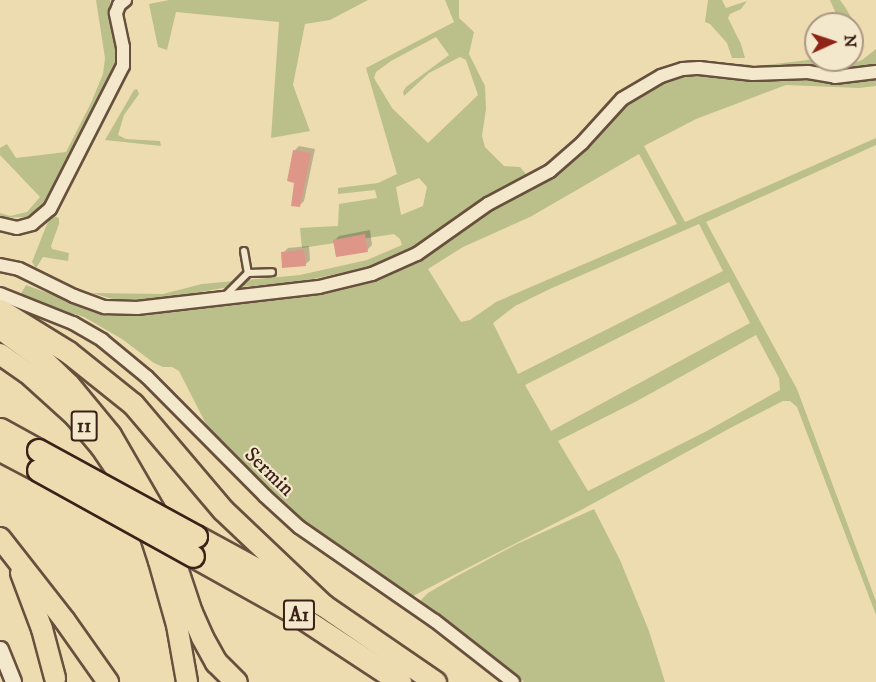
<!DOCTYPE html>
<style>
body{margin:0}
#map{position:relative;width:876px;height:682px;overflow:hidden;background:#eedcb1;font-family:"IM FELL DW Pica",serif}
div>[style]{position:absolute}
.green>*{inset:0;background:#bbbf8a}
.shadow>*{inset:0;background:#0003}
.building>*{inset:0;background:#dd9687}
.roads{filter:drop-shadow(2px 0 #67503e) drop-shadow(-2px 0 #67503e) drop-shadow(0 2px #67503e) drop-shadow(0 -2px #67503e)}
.service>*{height:6px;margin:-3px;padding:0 3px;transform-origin:3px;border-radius:3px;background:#f4e8cc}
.minor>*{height:12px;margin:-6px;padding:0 6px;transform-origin:6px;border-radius:6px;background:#f4e8cc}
.tertiary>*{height:15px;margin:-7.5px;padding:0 7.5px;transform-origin:7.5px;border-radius:7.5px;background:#f4e8cc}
.trunk>*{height:20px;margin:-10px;padding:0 10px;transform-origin:10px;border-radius:10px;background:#eedcb1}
.motorway>*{height:21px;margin:-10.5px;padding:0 10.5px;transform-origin:10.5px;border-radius:10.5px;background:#eedcb1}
.bridges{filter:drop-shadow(2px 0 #3a2118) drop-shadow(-2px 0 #3a2118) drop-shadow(0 2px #3a2118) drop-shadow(0 -2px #3a2118)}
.motorway-bridge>*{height:21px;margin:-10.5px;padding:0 10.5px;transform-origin:10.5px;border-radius:10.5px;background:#eedcb1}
span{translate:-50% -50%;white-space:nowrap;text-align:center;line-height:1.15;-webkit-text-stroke:4.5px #f4e8cc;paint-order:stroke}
.shield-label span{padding:2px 4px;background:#f4e8cc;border:2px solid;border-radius:4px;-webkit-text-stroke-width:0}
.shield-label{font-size:20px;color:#3a2118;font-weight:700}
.street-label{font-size:21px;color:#3a2118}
.north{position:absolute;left:804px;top:12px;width:60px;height:60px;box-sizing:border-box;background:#f4e8cc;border:2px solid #aa9884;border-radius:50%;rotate:87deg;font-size:16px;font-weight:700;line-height:24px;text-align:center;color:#3a2118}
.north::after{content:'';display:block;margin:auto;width:21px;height:27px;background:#8f2418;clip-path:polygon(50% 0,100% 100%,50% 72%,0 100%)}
</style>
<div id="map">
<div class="green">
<i style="clip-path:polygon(96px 0,110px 0,120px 55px,117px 67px,47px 202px,26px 217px,0 218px,0 213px,10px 216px,27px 212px,40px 197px,0 155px,0 148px,7px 144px,16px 158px,66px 152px,91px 103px,103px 74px,105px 58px)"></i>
<i style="clip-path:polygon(169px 0,368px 0,330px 20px,305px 24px,293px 85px,310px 131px,271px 138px,279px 22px,176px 12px,167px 50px,158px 47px,149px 4px)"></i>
<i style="clip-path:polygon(evenodd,445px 0,459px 0,459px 18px,474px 32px,469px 54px,485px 86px,486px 109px,482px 136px,485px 147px,504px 166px,520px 167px,526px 174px,471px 207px,411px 251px,374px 266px,294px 283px,223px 288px,150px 301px,123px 302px,92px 293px,163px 294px,202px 284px,300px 275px,367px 260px,402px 245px,400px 239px,394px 234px,302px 248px,300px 228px,338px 226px,339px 204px,377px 198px,375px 190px,338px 194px,338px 188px,378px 183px,397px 174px,366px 68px,454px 22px,445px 0,436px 37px,449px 55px,406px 87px,403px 92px,404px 96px,429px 73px,460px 57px,466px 60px,478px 95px,428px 143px,392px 108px,374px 78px,376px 72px,391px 61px,436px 37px,445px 0,419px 178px,427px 187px,423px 206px,401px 215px,396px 187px,419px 178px)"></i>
<i style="clip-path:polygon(708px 0,722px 0,726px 8px,747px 1px,741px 9px,730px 14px,728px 18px,741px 44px,745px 58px,732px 58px,727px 43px,710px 24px,705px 22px)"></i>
<i style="clip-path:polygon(830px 0,840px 0,845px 7px,854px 22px,856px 31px,852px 37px,852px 24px,840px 23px)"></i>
<i style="clip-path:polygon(876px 49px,876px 69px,837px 73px,837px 70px,862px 60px)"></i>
<i style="clip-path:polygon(816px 59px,849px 60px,828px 65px,750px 71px,728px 66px,748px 64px,750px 67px)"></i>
<i style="clip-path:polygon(evenodd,688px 73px,820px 75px,835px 80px,860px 80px,876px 76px,876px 86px,859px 88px,786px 85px,696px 119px,644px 146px,685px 222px,876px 138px,876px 145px,706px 222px,797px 389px,876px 601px,876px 615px,797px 407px,790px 401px,783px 401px,734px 426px,583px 509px,411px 597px,337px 548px,296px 517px,246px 470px,206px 430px,207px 426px,179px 371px,172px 367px,163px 367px,154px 363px,122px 339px,84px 317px,75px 314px,71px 317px,19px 297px,26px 285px,93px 310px,121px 314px,372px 280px,415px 263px,492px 206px,562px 166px,590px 143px,614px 114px,647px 87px,668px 77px,688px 73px,639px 154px,677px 224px,496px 302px,470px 320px,461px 322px,428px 269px,463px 247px,530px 217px,639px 154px,688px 73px,699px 224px,723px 271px,518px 374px,493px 323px,515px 306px,552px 288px,699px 224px,688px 73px,729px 282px,750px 323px,551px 431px,525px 385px,729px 282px,688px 73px,756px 335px,779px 378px,780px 390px,705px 432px,588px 491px,558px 441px,637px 401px,756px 335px)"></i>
<i style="clip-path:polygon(137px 89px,139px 94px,124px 115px,118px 135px,126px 139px,160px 141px,161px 146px,105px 140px,134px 90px)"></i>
<i style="clip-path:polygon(53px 216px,59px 218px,59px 224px,51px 246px,52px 249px,69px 253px,68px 261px,43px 257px,36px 268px,32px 262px,47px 224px)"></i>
<i style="clip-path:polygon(594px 509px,620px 560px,649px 631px,665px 682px,524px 682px,422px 606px,421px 600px,428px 593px,457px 576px,517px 544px)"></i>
</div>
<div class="shadow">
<i style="clip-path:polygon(299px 146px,315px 149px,304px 201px,300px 205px,295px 150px)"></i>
<i style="clip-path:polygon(370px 230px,372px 245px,367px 250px,334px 241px,339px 236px)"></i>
<i style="clip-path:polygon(309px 246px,310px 260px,305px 265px,283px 253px,288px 248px)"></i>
</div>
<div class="building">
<i style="clip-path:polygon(293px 150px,311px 153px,300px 207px,291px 206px,294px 183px,287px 181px)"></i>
<i style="clip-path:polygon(365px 234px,368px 252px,336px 257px,333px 240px)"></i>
<i style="clip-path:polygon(304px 250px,306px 266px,282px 268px,281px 252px)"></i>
</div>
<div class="roads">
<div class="service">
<i style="left:244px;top:251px;width:22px;rotate:80deg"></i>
<i style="left:225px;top:296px;width:33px;rotate:-45deg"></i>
<i style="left:248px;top:273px;width:24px;rotate:-2deg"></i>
</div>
<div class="minor">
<i style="left:0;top:224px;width:17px;rotate:13deg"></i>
<i style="left:17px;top:228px;width:16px;rotate:-15deg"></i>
<i style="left:32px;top:224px;width:23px;rotate:-40deg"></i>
<i style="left:50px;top:209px;width:161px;rotate:-63deg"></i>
<i style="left:123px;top:66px;width:19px;rotate:-90deg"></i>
<i style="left:123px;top:47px;width:35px;rotate:-102deg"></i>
<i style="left:116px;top:13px;width:9px;rotate:-69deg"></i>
<i style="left:119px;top:5px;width:8px;rotate:-40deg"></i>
<i style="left:0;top:265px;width:19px;rotate:12deg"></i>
<i style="left:19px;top:269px;width:61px;rotate:26.1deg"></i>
<i style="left:74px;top:296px;width:33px;rotate:20deg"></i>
<i style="left:105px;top:307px;width:32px;rotate:2deg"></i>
<i style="left:137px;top:308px;width:183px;rotate:-6.6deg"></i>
<i style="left:319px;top:287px;width:55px;rotate:-13.8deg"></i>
<i style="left:372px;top:274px;width:49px;rotate:-24deg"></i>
<i style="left:417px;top:254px;width:87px;rotate:-35.2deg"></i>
<i style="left:488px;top:204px;width:70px;rotate:-28deg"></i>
<i style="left:550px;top:171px;width:43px;rotate:-41.2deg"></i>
<i style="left:582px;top:143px;width:59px;rotate:-47.7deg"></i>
<i style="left:622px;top:99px;width:45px;rotate:-30.5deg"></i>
<i style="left:661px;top:76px;width:23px;rotate:-18deg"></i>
<i style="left:683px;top:69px;width:16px;rotate:-4deg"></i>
<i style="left:699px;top:68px;width:54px;rotate:6.3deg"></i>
<i style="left:753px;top:74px;width:55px;rotate:-2.1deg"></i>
<i style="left:808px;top:72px;width:27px;rotate:10deg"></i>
<i style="left:835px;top:77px;width:41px;rotate:-7deg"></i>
<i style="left:0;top:294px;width:79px;rotate:21.7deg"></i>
<i style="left:73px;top:323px;width:34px;rotate:30deg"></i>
<i style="left:102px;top:340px;width:58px;rotate:39.4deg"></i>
<i style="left:147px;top:377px;width:168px;rotate:45.2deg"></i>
<i style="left:265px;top:496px;width:46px;rotate:42.4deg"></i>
<i style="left:299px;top:527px;width:165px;rotate:34.7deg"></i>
<i style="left:435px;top:621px;width:99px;rotate:38deg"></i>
</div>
<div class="tertiary">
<i style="left:0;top:649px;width:35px;rotate:68deg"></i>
</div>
<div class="trunk">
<i style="left:0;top:354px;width:38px;rotate:35deg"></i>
<i style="left:31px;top:376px;width:59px;rotate:42.3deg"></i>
<i style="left:75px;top:416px;width:40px;rotate:50deg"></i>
<i style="left:101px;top:447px;width:41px;rotate:55.9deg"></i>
<i style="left:124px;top:481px;width:43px;rotate:60.4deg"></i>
<i style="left:145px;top:518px;width:45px;rotate:72deg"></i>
<i style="left:159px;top:561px;width:66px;rotate:74.3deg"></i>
<i style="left:177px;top:625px;width:58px;rotate:80deg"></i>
<i style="left:0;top:538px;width:105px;rotate:51.9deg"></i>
<i style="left:65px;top:621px;width:75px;rotate:54.8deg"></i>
<i style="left:21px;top:573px;width:60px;rotate:69.4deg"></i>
<i style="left:42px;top:629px;width:51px;rotate:75.1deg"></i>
</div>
<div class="motorway">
<i style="left:0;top:310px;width:80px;rotate:31.7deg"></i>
<i style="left:68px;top:352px;width:83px;rotate:38.7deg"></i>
<i style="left:133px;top:404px;width:139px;rotate:49.7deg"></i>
<i style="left:223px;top:510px;width:138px;rotate:43.5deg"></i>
<i style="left:0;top:328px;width:52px;rotate:36.4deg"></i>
<i style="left:42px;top:359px;width:36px;rotate:44deg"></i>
<i style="left:68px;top:384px;width:66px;rotate:50.5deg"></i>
<i style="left:110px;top:435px;width:104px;rotate:60deg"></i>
<i style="left:162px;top:525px;width:92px;rotate:71.6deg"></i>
<i style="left:191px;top:612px;width:27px;rotate:66deg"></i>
<i style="left:202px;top:637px;width:29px;rotate:61deg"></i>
<i style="left:216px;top:662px;width:28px;rotate:45deg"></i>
<i style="left:0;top:429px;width:43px;rotate:28.9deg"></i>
<i style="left:0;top:450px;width:43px;rotate:27.8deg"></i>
<i style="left:196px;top:536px;width:145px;rotate:28.5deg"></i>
<i style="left:323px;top:605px;width:136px;rotate:34.5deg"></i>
<i style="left:193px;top:556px;width:117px;rotate:29.2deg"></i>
<i style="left:295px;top:613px;width:126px;rotate:33.3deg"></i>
</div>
</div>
<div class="bridges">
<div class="motorway-bridge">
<i style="left:38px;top:450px;width:180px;rotate:28.6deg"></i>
<i style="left:38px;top:470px;width:177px;rotate:29deg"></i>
</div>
</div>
<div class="shield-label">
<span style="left:84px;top:426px">11</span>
<span style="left:299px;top:615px">A1</span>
</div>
<div class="street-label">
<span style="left:269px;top:472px;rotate:44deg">Sermin</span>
</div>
<div class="north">N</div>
</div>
